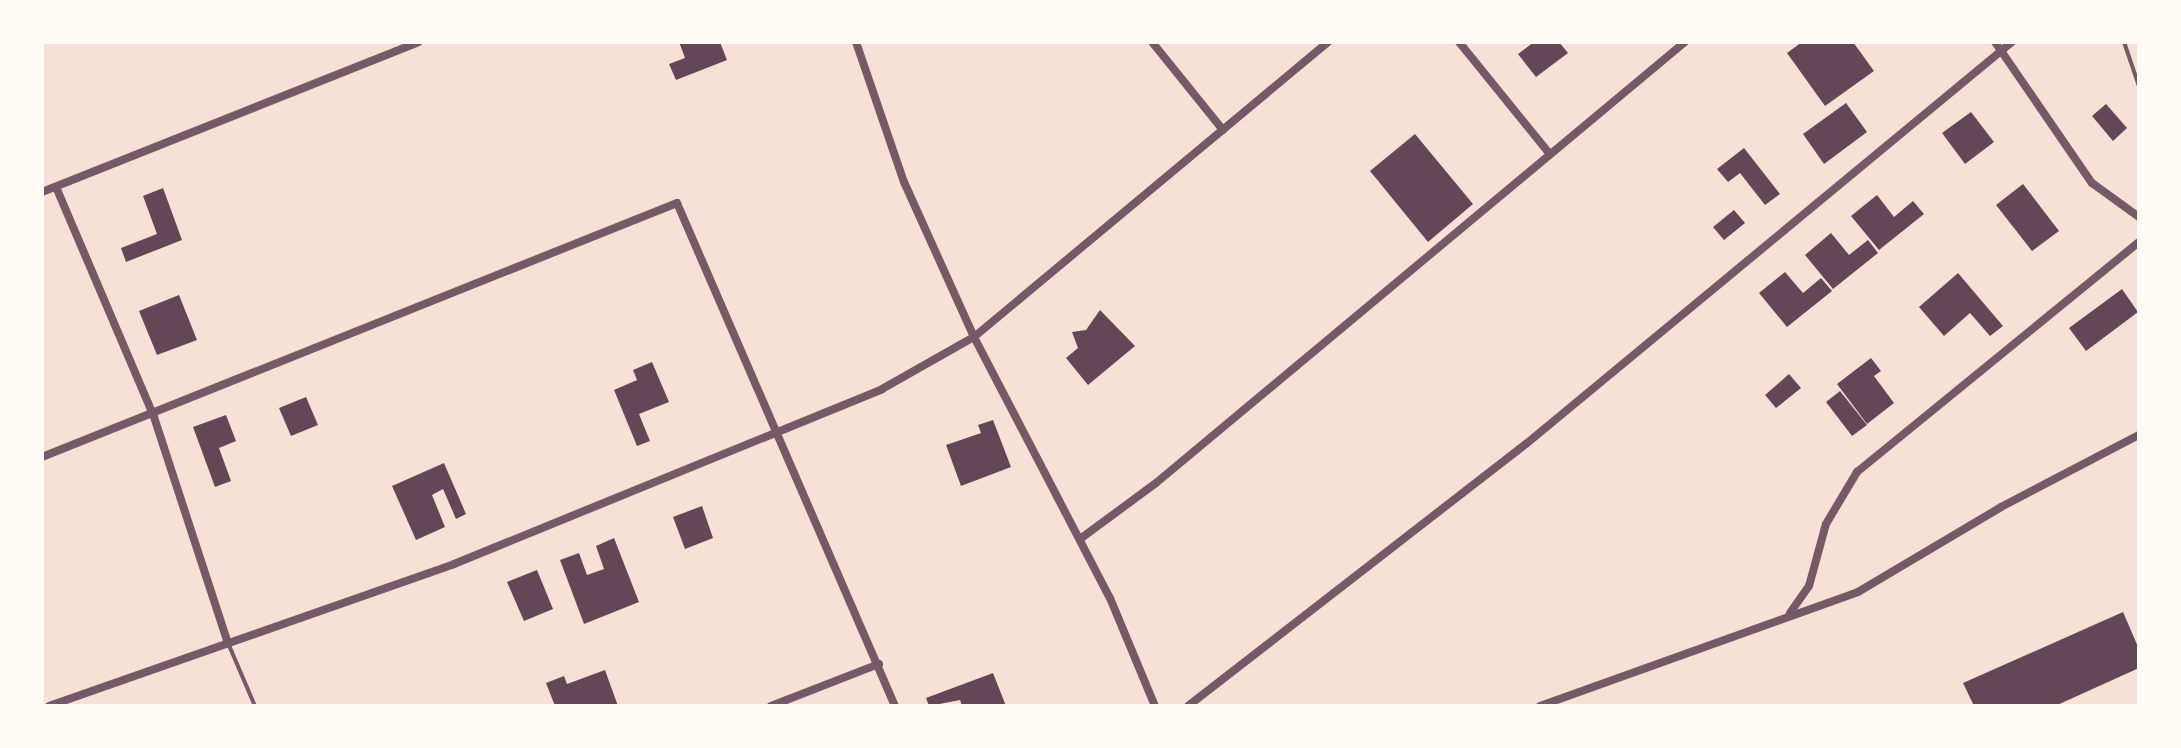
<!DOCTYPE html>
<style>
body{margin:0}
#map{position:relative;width:2181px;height:748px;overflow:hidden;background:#f7e1d7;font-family:Inter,sans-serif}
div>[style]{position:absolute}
.building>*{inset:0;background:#644757}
.service>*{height:4px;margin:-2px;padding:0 2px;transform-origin:2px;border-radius:2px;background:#755966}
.minor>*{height:8px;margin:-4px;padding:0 4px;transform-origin:4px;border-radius:4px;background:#755966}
span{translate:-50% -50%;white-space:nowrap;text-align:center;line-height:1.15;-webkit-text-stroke:7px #fffaf5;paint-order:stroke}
.frame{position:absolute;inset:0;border:44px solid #fffaf5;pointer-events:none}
</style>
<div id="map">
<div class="building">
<i style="clip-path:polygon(679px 42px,720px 42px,727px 60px,676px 80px,669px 64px,685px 58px)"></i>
<i style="clip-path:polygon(1534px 42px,1559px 42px,1568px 53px,1536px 77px,1518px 54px)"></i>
<i style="clip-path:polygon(1802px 42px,1853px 42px,1874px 71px,1825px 106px,1787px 53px)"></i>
<i style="clip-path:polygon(1846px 103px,1867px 132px,1824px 164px,1803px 134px)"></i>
<i style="clip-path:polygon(2106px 104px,2127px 128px,2113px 141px,2092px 116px)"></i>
<i style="clip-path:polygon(1971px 112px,1994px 142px,1965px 164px,1942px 133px)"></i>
<i style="clip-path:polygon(1415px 134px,1473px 204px,1428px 242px,1370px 171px)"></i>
<i style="clip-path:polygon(1744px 148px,1780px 194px,1765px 205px,1740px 173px,1728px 182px,1717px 169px)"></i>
<i style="clip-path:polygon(2023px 184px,2059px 231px,2032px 251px,1996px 205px)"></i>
<i style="clip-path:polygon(163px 188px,182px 240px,126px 262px,121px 248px,157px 234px,143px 196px)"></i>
<i style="clip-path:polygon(1877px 195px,1894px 217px,1913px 201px,1924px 214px,1879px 250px,1851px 216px)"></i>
<i style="clip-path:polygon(1734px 210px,1745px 223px,1724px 240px,1713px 227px)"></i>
<i style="clip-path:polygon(1831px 233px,1849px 255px,1868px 240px,1878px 253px,1833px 289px,1805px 255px)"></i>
<i style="clip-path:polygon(1785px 272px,1803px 293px,1821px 278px,1832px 291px,1787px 327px,1759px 293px)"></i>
<i style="clip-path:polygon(1958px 273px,2003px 326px,1990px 336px,1970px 313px,1944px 336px,1919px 307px)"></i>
<i style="clip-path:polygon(2122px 289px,2138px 312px,2086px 351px,2069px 328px)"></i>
<i style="clip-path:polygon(179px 295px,197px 340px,157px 355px,139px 311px)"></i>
<i style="clip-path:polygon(1100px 310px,1135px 346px,1088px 385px,1066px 358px,1078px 348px,1072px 332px,1086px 330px)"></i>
<i style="clip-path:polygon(1871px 358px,1881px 371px,1874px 376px,1894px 403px,1867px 424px,1837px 384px)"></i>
<i style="clip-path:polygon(652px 362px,669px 402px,639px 414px,650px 441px,637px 446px,614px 390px,637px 380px,633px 370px)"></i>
<i style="clip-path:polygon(1789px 374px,1801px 388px,1776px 408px,1765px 395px)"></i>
<i style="clip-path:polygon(1840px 391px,1867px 425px,1852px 436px,1826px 402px)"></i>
<i style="clip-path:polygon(306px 397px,318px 425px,291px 436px,279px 408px)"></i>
<i style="clip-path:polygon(226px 415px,236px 441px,219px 448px,231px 481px,215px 487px,193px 427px)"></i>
<i style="clip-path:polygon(993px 420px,1011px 467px,961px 486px,946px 445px,981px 433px,978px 425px)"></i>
<i style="clip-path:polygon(444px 463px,466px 514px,456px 519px,443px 489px,432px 495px,445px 527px,416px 540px,392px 486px)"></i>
<i style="clip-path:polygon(702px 506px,713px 538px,685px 549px,673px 517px)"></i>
<i style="clip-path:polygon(614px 538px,639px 602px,584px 624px,560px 560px,579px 553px,587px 575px,604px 569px,596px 546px)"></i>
<i style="clip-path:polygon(537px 570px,553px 609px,524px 621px,507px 582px)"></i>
<i style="clip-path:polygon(2123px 612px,2139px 649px,2139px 668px,2055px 706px,1974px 706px,1963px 683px)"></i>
<i style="clip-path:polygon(605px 670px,618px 706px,555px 706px,546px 683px,564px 676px,567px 684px)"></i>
<i style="clip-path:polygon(993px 673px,1006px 706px,962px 706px,960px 700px,929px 706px,926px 698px)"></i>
</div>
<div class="service">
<i style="left:2124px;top:42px;width:46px;rotate:71.2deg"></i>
<i style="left:228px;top:643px;width:69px;rotate:66.8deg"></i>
</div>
<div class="minor">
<i style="left:856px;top:42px;width:148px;rotate:71.1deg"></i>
<i style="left:904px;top:182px;width:170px;rotate:65.7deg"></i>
<i style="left:974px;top:337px;width:294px;rotate:62.5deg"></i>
<i style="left:1110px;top:598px;width:117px;rotate:67.4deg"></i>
<i style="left:1152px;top:42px;width:113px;rotate:51.1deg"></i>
<i style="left:1459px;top:42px;width:141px;rotate:51deg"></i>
<i style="left:1995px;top:42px;width:171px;rotate:55.5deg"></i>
<i style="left:2092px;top:183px;width:58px;rotate:35.9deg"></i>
<i style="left:56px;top:187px;width:247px;rotate:66.9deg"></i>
<i style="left:153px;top:414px;width:241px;rotate:71.9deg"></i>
<i style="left:42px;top:192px;width:405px;rotate:-21.7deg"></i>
<i style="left:42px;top:457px;width:684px;rotate:-21.8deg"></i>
<i style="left:677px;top:203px;width:548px;rotate:66.57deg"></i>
<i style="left:1080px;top:539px;width:94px;rotate:-36.4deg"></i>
<i style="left:1156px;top:483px;width:689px;rotate:-39.82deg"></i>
<i style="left:1790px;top:613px;width:33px;rotate:-55deg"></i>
<i style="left:1809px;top:586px;width:64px;rotate:-74.7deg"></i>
<i style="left:1826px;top:524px;width:61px;rotate:-59.2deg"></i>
<i style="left:1857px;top:472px;width:364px;rotate:-39.2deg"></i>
<i style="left:49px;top:706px;width:429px;rotate:-19.3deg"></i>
<i style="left:454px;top:564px;width:462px;rotate:-22.2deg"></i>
<i style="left:882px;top:389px;width:106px;rotate:-29.5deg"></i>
<i style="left:974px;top:337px;width:461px;rotate:-39.8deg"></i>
<i style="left:771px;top:706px;width:116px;rotate:-21.3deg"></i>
<i style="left:1188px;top:706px;width:428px;rotate:-37.8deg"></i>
<i style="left:1526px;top:444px;width:631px;rotate:-39.6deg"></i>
<i style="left:1540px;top:706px;width:338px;rotate:-19.7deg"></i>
<i style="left:1858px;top:592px;width:166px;rotate:-30.7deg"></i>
<i style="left:2001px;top:507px;width:156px;rotate:-27.6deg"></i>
</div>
<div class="frame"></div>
</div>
